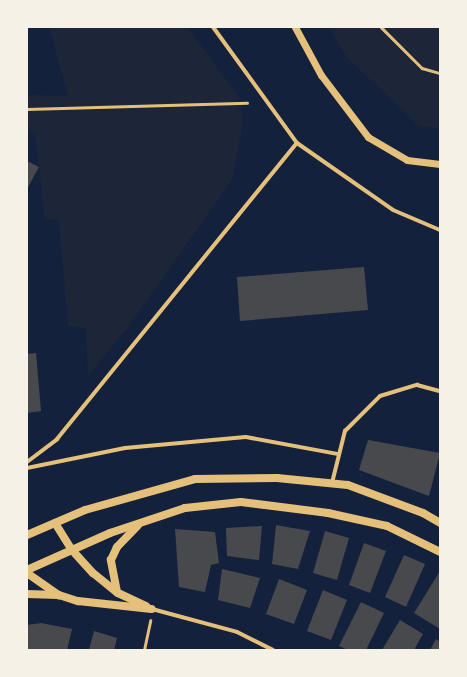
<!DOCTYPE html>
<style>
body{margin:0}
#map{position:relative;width:467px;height:677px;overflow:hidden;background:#14213d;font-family:"Work Sans",sans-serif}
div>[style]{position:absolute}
.green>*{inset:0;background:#1d2539}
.building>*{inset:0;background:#48494c}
.path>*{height:2.5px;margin:-1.25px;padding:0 1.25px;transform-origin:1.25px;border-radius:1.25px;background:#e5c07b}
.minor>*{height:4px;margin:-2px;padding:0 2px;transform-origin:2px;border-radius:2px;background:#e5c07b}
.tertiary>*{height:7px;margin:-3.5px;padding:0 3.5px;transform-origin:3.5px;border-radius:3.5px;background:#e5c07b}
.secondary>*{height:8px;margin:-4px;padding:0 4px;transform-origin:4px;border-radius:4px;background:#e5c07b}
span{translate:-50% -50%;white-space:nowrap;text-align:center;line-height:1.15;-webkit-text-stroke:3.5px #f6f1e7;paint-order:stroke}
.frame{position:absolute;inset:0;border:28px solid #f6f1e7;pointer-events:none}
</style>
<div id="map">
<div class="green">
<i style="clip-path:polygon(49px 27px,187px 27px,239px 97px,243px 122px,232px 180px,131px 323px,88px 376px,86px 328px,68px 326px,59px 219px,45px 220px,35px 133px,27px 132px,27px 95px,68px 96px)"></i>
<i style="clip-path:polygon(329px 27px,440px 27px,440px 129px,419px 126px,347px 58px)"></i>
</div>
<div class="building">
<i style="clip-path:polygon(27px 161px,39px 167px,27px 189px)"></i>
<i style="clip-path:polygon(364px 267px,368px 310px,240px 321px,237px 277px)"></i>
<i style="clip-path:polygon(36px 353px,41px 411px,27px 413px,27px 354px)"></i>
<i style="clip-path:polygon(368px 440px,440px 453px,429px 496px,359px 470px)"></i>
<i style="clip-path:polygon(276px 525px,310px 531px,298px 569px,272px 564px)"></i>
<i style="clip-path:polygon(262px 526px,259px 560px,227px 556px,226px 528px)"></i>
<i style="clip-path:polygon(175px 529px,215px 532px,219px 563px,211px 565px,205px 592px,179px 587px)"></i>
<i style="clip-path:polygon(325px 531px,349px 538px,337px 580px,313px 573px)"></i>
<i style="clip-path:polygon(364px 543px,386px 551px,370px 593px,349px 585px)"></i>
<i style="clip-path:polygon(404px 555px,425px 564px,406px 607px,385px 597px)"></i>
<i style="clip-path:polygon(222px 569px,260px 578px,250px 608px,218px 600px)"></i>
<i style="clip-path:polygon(440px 571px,440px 629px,414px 613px)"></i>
<i style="clip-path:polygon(279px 579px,307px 590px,294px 624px,266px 614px)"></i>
<i style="clip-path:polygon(323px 590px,347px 600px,331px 640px,307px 631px)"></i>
<i style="clip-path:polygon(361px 602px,384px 613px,366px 650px,348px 650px,339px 646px)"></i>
<i style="clip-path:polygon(400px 620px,423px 634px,414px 650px,382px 650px)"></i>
<i style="clip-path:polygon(41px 623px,72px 629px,67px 650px,27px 650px,27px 625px)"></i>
<i style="clip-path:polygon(94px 631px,117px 638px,114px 650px,89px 650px)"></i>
<i style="clip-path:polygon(436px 639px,440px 642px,440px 650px,430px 650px)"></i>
</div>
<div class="path">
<i style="left:381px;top:27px;width:58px;rotate:45deg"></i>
<i style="left:422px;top:68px;width:19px;rotate:16deg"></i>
<i style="left:27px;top:109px;width:220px;rotate:-1.6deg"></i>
<i style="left:144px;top:650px;width:30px;rotate:-78deg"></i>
</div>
<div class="minor">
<i style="left:213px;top:27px;width:143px;rotate:54.1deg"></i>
<i style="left:297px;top:143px;width:117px;rotate:34.9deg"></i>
<i style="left:393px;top:210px;width:51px;rotate:23.1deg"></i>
<i style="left:27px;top:462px;width:38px;rotate:-37deg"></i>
<i style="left:57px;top:439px;width:381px;rotate:-51deg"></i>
<i style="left:27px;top:468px;width:100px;rotate:-11.5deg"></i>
<i style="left:125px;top:448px;width:121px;rotate:-5.2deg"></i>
<i style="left:246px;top:437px;width:94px;rotate:10.5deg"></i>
<i style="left:332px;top:483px;width:54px;rotate:-76deg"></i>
<i style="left:345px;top:431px;width:49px;rotate:-45deg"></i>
<i style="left:380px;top:396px;width:39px;rotate:-17deg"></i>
<i style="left:417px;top:385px;width:24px;rotate:15deg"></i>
<i style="left:152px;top:609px;width:88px;rotate:15.1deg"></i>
<i style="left:237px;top:632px;width:40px;rotate:26.6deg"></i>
</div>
<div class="tertiary">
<i style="left:295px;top:27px;width:55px;rotate:61.6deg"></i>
<i style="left:321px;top:75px;width:78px;rotate:52.8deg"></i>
<i style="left:368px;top:137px;width:45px;rotate:30.5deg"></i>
<i style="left:407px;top:160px;width:33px;rotate:7deg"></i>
</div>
<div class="secondary">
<i style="left:55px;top:523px;width:32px;rotate:58deg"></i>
<i style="left:72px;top:550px;width:31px;rotate:48deg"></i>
<i style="left:93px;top:573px;width:32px;rotate:39deg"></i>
<i style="left:118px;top:593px;width:31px;rotate:25deg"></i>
<i style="left:27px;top:535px;width:63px;rotate:-23.3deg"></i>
<i style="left:85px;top:510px;width:114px;rotate:-15.7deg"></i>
<i style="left:195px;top:479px;width:82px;rotate:-0.7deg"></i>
<i style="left:277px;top:478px;width:71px;rotate:5.6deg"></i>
<i style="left:348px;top:485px;width:80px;rotate:20.5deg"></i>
<i style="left:423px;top:513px;width:20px;rotate:30deg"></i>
<i style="left:27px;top:570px;width:91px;rotate:-24deg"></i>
<i style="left:110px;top:533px;width:79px;rotate:-18.4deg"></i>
<i style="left:185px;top:508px;width:56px;rotate:-6.1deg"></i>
<i style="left:241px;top:502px;width:88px;rotate:7.2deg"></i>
<i style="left:328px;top:513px;width:60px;rotate:12.4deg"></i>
<i style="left:387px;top:526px;width:59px;rotate:26.1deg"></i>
<i style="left:27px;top:573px;width:39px;rotate:35deg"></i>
<i style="left:59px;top:595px;width:20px;rotate:18deg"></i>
<i style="left:78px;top:601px;width:74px;rotate:6.2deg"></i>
<i style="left:117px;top:592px;width:33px;rotate:-101deg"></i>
<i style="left:111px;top:560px;width:14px;rotate:-65deg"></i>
<i style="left:117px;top:547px;width:30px;rotate:-46deg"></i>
<i style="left:27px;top:594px;width:31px;rotate:2deg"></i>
</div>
<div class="frame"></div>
</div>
